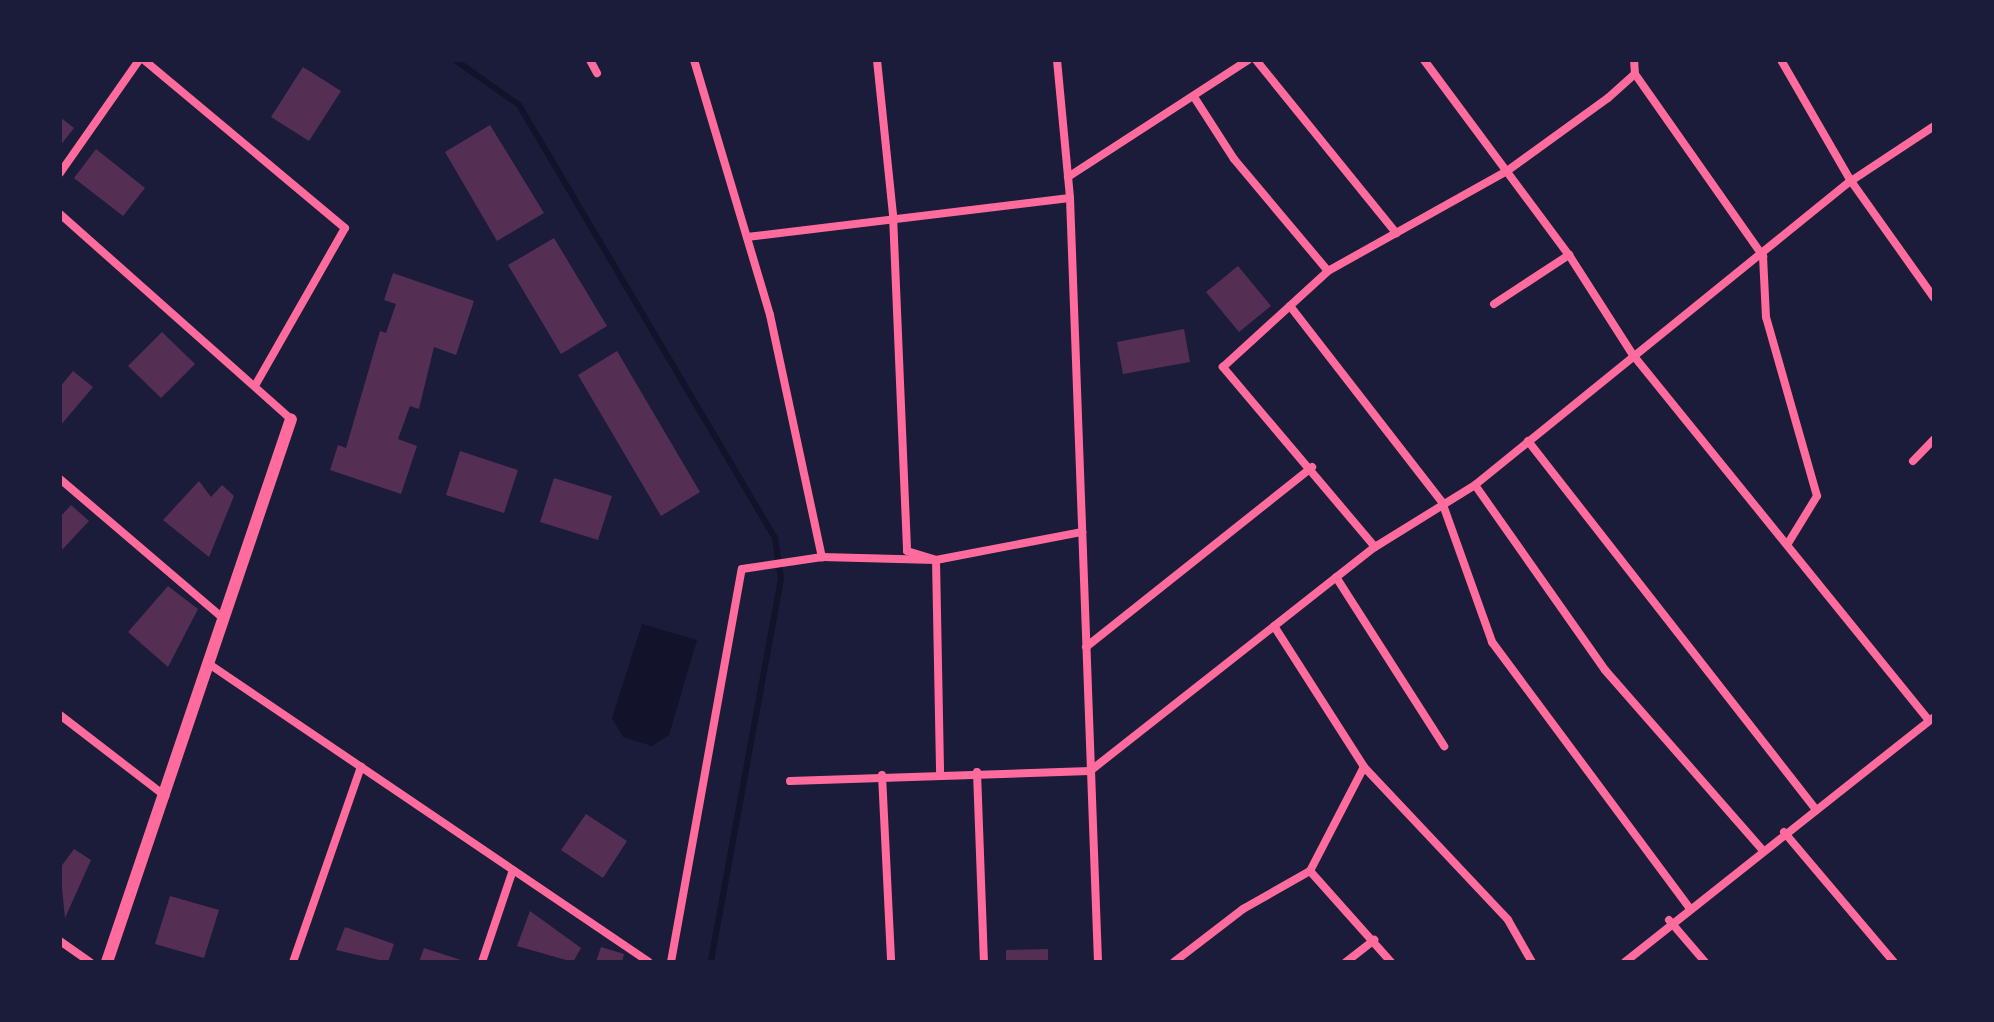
<!DOCTYPE html>
<style>
body{margin:0}
#map{position:relative;width:1994px;height:1022px;overflow:hidden;background:#1b1b3a;font-family:"Public Sans",sans-serif}
div>[style]{position:absolute}
.water>*{inset:0;background:#12122b}
.stream>*{height:6px;margin:-3px;padding:0 3px;transform-origin:3px;border-radius:3px;background:#12122b}
.building>*{inset:0;background:#542f53}
.minor>*{height:8px;margin:-4px;padding:0 4px;transform-origin:4px;border-radius:4px;background:#ff6b9d}
.tertiary>*{height:12px;margin:-6px;padding:0 6px;transform-origin:6px;border-radius:6px;background:#ff6b9d}
span{translate:-50% -50%;white-space:nowrap;text-align:center;line-height:1.15;-webkit-text-stroke:6px #1b1b3a;paint-order:stroke}
.frame{position:absolute;inset:0;border:62px solid #1b1b3a;pointer-events:none}
</style>
<div id="map">
<div class="water">
<i style="clip-path:polygon(642px 624px,697px 640px,669px 735px,652px 746px,623px 737px,612px 718px)"></i>
</div>
<div class="stream">
<i style="left:455px;top:60px;width:78px;rotate:35.1deg"></i>
<i style="left:519px;top:105px;width:503px;rotate:59.41deg"></i>
<i style="left:775px;top:538px;width:41px;rotate:81.7deg"></i>
<i style="left:781px;top:579px;width:389px;rotate:100.4deg"></i>
</div>
<div class="building">
<i style="clip-path:polygon(303px 67px,341px 91px,309px 141px,271px 117px)"></i>
<i style="clip-path:polygon(60px 117px,74px 128px,60px 146px)"></i>
<i style="clip-path:polygon(490px 125px,544px 213px,497px 241px,445px 152px)"></i>
<i style="clip-path:polygon(96px 149px,145px 188px,123px 216px,74px 178px)"></i>
<i style="clip-path:polygon(554px 238px,607px 326px,561px 354px,508px 265px)"></i>
<i style="clip-path:polygon(1238px 266px,1271px 306px,1239px 332px,1206px 292px)"></i>
<i style="clip-path:polygon(393px 273px,474px 301px,456px 355px,434px 347px,419px 409px,410px 406px,398px 439px,417px 446px,401px 494px,330px 470px,338px 445px,346px 448px,380px 331px,386px 333px,396px 304px,384px 300px)"></i>
<i style="clip-path:polygon(1184px 329px,1190px 362px,1123px 374px,1117px 342px)"></i>
<i style="clip-path:polygon(162px 332px,195px 364px,161px 398px,128px 366px)"></i>
<i style="clip-path:polygon(617px 351px,700px 492px,661px 516px,578px 375px)"></i>
<i style="clip-path:polygon(73px 371px,93px 387px,60px 426px,60px 387px)"></i>
<i style="clip-path:polygon(460px 451px,518px 470px,504px 513px,446px 495px)"></i>
<i style="clip-path:polygon(554px 478px,612px 496px,598px 540px,540px 522px)"></i>
<i style="clip-path:polygon(199px 481px,211px 497px,222px 485px,234px 496px,209px 557px,163px 520px)"></i>
<i style="clip-path:polygon(71px 505px,89px 521px,60px 552px,60px 517px)"></i>
<i style="clip-path:polygon(168px 586px,198px 609px,168px 667px,128px 632px)"></i>
<i style="clip-path:polygon(586px 814px,627px 841px,603px 878px,561px 850px)"></i>
<i style="clip-path:polygon(74px 849px,91px 860px,65px 918px,60px 868px)"></i>
<i style="clip-path:polygon(170px 896px,219px 910px,204px 958px,155px 944px)"></i>
<i style="clip-path:polygon(530px 911px,581px 948px,573px 962px,517px 946px)"></i>
<i style="clip-path:polygon(345px 927px,394px 944px,388px 962px,336px 950px)"></i>
<i style="clip-path:polygon(601px 947px,624px 954px,622px 962px,596px 962px)"></i>
<i style="clip-path:polygon(424px 948px,464px 961px,464px 962px,419px 962px)"></i>
<i style="clip-path:polygon(1048px 949px,1048px 962px,1006px 962px,1006px 950px)"></i>
</div>
<div class="minor">
<i style="left:144px;top:60px;width:262px;rotate:39.9deg"></i>
<i style="left:345px;top:228px;width:182px;rotate:119.7deg"></i>
<i style="left:590px;top:60px;width:15px;rotate:62deg"></i>
<i style="left:694px;top:60px;width:266px;rotate:73.4deg"></i>
<i style="left:770px;top:315px;width:248px;rotate:77.9deg"></i>
<i style="left:877px;top:60px;width:156px;rotate:84.1deg"></i>
<i style="left:893px;top:215px;width:336px;rotate:87.6deg"></i>
<i style="left:907px;top:551px;width:30px;rotate:17deg"></i>
<i style="left:936px;top:560px;width:212px;rotate:88.9deg"></i>
<i style="left:1057px;top:60px;width:139px;rotate:84.6deg"></i>
<i style="left:1070px;top:198px;width:765px;rotate:87.9deg"></i>
<i style="left:1256px;top:60px;width:223px;rotate:51deg"></i>
<i style="left:1424px;top:60px;width:243px;rotate:53.4deg"></i>
<i style="left:1569px;top:255px;width:119px;rotate:57.4deg"></i>
<i style="left:1633px;top:355px;width:470px;rotate:51deg"></i>
<i style="left:1781px;top:60px;width:140px;rotate:60deg"></i>
<i style="left:1851px;top:181px;width:143px;rotate:54.6deg"></i>
<i style="left:1635px;top:74px;width:223px;rotate:54.9deg"></i>
<i style="left:1763px;top:256px;width:61px;rotate:87.2deg"></i>
<i style="left:1766px;top:317px;width:186px;rotate:74.1deg"></i>
<i style="left:1817px;top:496px;width:57px;rotate:121.5deg"></i>
<i style="left:1196px;top:100px;width:70px;rotate:57.2deg"></i>
<i style="left:1234px;top:159px;width:146px;rotate:50deg"></i>
<i style="left:60px;top:173px;width:138px;rotate:-55deg"></i>
<i style="left:1068px;top:177px;width:215px;rotate:-33deg"></i>
<i style="left:60px;top:214px;width:309px;rotate:41.6deg"></i>
<i style="left:747px;top:237px;width:325px;rotate:-6.9deg"></i>
<i style="left:1494px;top:304px;width:90px;rotate:-33.2deg"></i>
<i style="left:1290px;top:306px;width:248px;rotate:52.2deg"></i>
<i style="left:1442px;top:502px;width:149px;rotate:70.3deg"></i>
<i style="left:1492px;top:642px;width:329px;rotate:53.4deg"></i>
<i style="left:1528px;top:441px;width:466px;rotate:52deg"></i>
<i style="left:1913px;top:461px;width:30px;rotate:-46deg"></i>
<i style="left:60px;top:479px;width:216px;rotate:40.5deg"></i>
<i style="left:1475px;top:485px;width:226px;rotate:54.9deg"></i>
<i style="left:1605px;top:670px;width:237px;rotate:48.8deg"></i>
<i style="left:1375px;top:547px;width:236px;rotate:-130.2deg"></i>
<i style="left:1223px;top:367px;width:142px;rotate:-42.4deg"></i>
<i style="left:1328px;top:271px;width:205px;rotate:-29.2deg"></i>
<i style="left:1507px;top:171px;width:125px;rotate:-35.9deg"></i>
<i style="left:1608px;top:98px;width:36px;rotate:-42deg"></i>
<i style="left:1635px;top:74px;width:14px;rotate:-94deg"></i>
<i style="left:1336px;top:577px;width:201px;rotate:57.4deg"></i>
<i style="left:1274px;top:626px;width:167px;rotate:57.4deg"></i>
<i style="left:1364px;top:767px;width:210px;rotate:46.7deg"></i>
<i style="left:1508px;top:920px;width:48px;rotate:60.3deg"></i>
<i style="left:1086px;top:647px;width:289px;rotate:-38.5deg"></i>
<i style="left:209px;top:664px;width:531px;rotate:34.11deg"></i>
<i style="left:60px;top:715px;width:133px;rotate:37.6deg"></i>
<i style="left:977px;top:772px;width:190px;rotate:87.9deg"></i>
<i style="left:882px;top:775px;width:187px;rotate:87.2deg"></i>
<i style="left:790px;top:781px;width:300px;rotate:-1.9deg"></i>
<i style="left:1090px;top:771px;width:362px;rotate:-38.2deg"></i>
<i style="left:1375px;top:547px;width:118px;rotate:-31.8deg"></i>
<i style="left:1475px;top:485px;width:484px;rotate:-39deg"></i>
<i style="left:1851px;top:181px;width:100px;rotate:-33.5deg"></i>
<i style="left:1784px;top:832px;width:170px;rotate:49.8deg"></i>
<i style="left:1310px;top:871px;width:122px;rotate:48.3deg"></i>
<i style="left:1669px;top:920px;width:55px;rotate:49.4deg"></i>
<i style="left:60px;top:941px;width:37px;rotate:35deg"></i>
<i style="left:293px;top:962px;width:207px;rotate:-70.8deg"></i>
<i style="left:482px;top:962px;width:97px;rotate:-71.4deg"></i>
<i style="left:671px;top:962px;width:399px;rotate:-79.8deg"></i>
<i style="left:742px;top:569px;width:81px;rotate:-8.5deg"></i>
<i style="left:822px;top:557px;width:114px;rotate:1.5deg"></i>
<i style="left:936px;top:560px;width:149px;rotate:-10.9deg"></i>
<i style="left:1174px;top:962px;width:87px;rotate:-37.5deg"></i>
<i style="left:1243px;top:909px;width:77px;rotate:-29.6deg"></i>
<i style="left:1310px;top:871px;width:117px;rotate:-62.6deg"></i>
<i style="left:1346px;top:962px;width:36px;rotate:-38deg"></i>
<i style="left:1625px;top:962px;width:394px;rotate:-38.4deg"></i>
</div>
<div class="tertiary">
<i style="left:107px;top:962px;width:573px;rotate:-71.28deg"></i>
</div>
<div class="frame"></div>
</div>
